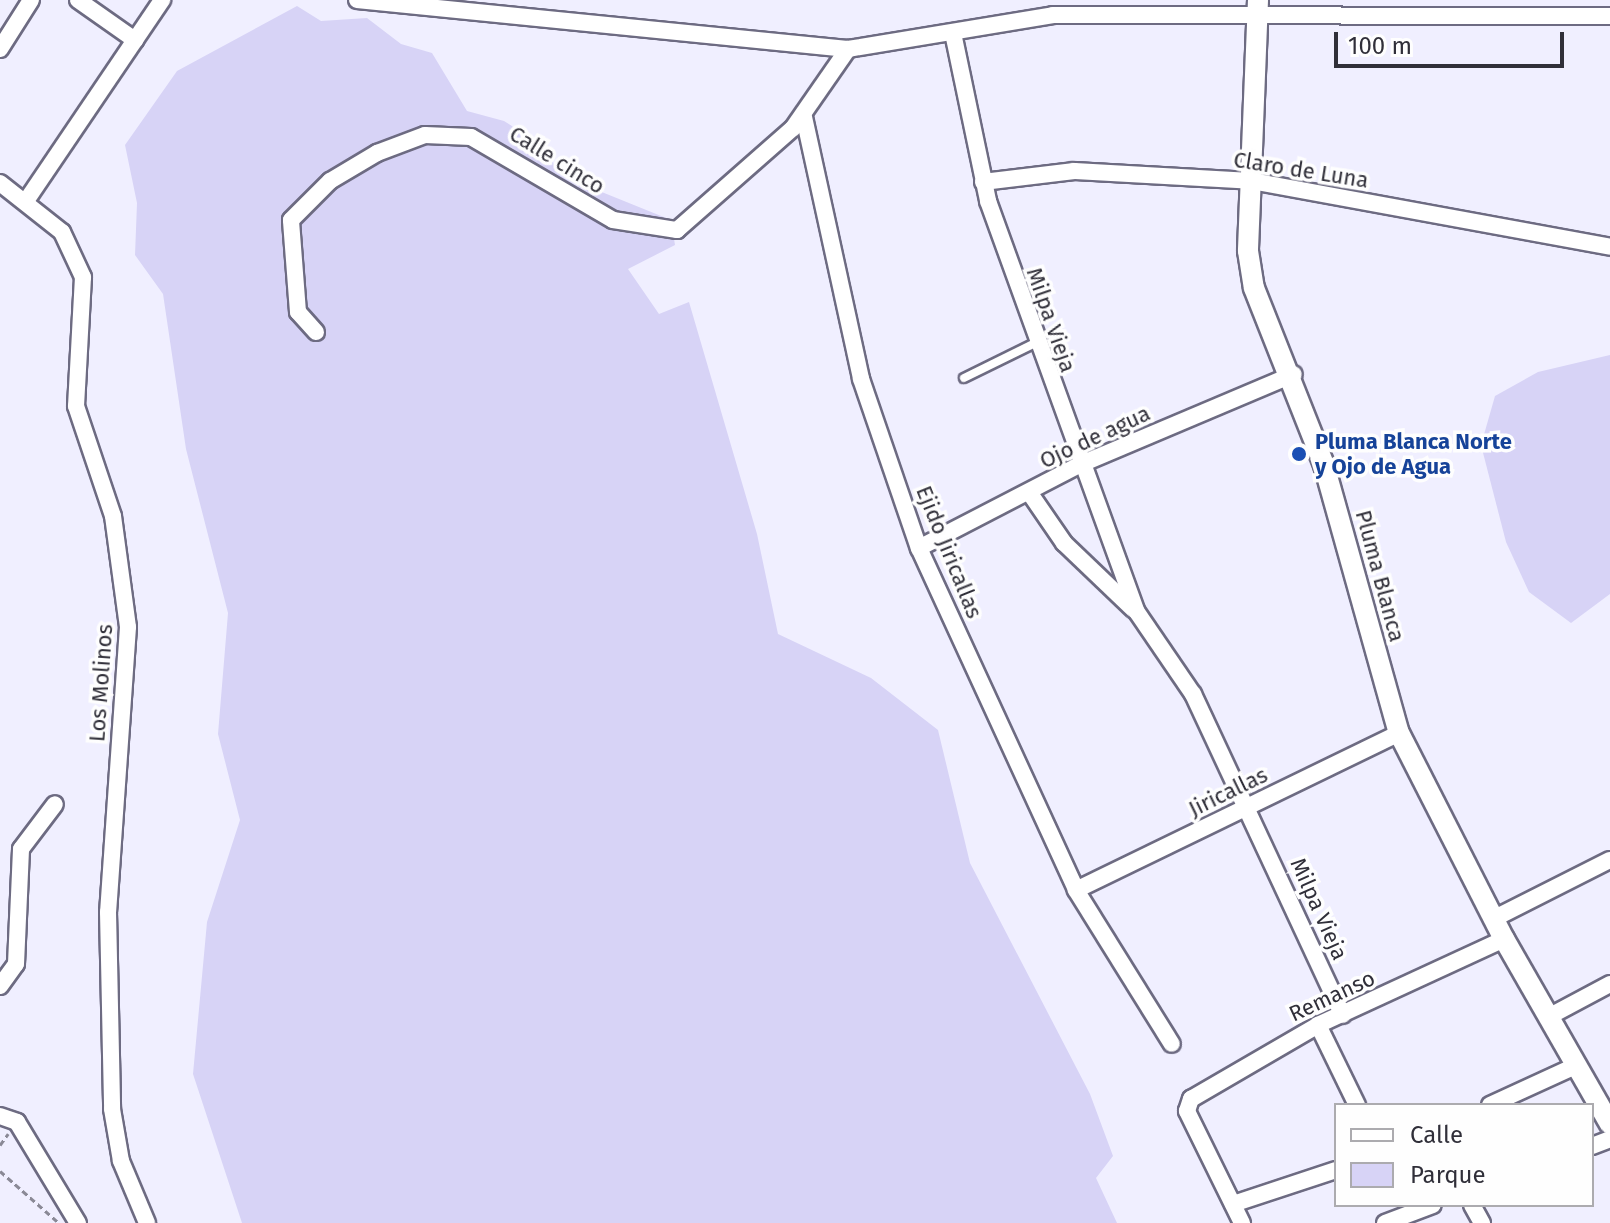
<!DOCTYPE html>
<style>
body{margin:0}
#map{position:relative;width:1610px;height:1223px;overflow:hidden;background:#f0efff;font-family:"Fira Sans",sans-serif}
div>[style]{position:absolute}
.green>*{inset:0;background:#d7d3f6}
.path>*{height:3px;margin-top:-1.5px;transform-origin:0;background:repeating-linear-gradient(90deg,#8a8996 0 6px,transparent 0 10px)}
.roads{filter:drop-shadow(2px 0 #6d6b82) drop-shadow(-2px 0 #6d6b82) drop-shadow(0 2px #6d6b82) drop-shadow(0 -2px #6d6b82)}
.service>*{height:8px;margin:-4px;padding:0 4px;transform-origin:4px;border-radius:4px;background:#fff}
.minor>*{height:16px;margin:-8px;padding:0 8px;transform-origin:8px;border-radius:8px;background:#fff}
.tertiary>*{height:20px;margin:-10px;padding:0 10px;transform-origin:10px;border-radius:10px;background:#fff}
.dots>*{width:22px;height:22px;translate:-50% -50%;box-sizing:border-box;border:4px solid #fefefe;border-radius:50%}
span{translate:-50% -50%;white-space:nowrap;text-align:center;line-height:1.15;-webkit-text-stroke:7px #fefefe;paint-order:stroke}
.street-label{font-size:22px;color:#302f39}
.transit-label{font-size:22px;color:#164399;font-weight:700}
.left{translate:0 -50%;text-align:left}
.legend{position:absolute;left:1334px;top:1103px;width:260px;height:104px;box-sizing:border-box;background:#fefefe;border:2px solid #acabaf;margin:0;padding:10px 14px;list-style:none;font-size:24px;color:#302f39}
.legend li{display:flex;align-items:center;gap:16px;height:40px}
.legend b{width:40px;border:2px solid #acabaf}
.scale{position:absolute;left:1334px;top:32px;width:230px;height:36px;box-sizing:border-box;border:4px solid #302f39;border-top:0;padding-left:10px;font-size:24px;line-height:28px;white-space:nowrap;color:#302f39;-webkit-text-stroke:6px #fefefe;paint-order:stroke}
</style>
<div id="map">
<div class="green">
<i style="clip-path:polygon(297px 6px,321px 21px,367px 18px,401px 44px,432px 53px,467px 111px,504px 121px,549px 150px,554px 165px,577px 182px,671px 220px,675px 245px,628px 269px,659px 314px,689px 302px,757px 534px,778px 634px,871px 678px,938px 730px,970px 863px,1090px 1094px,1113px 1156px,1096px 1178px,1117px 1223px,242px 1223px,193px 1074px,207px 922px,240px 820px,218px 734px,228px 613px,186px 449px,163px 294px,135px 255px,137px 203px,125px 145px,177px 71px)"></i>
<i style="clip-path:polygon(1610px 355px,1610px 594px,1571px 623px,1529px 592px,1506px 542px,1481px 445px,1495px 396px,1538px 372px)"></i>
</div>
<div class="path">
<i style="left:0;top:1145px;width:14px;rotate:-54deg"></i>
<i style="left:0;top:1171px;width:79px;rotate:41.4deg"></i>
</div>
<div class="roads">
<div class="service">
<i style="left:964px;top:378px;width:79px;rotate:-26.2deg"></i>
</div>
<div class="minor">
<i style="left:78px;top:0;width:70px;rotate:35.1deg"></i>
<i style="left:357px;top:0;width:493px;rotate:5.7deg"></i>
<i style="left:848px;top:49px;width:208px;rotate:-9.4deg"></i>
<i style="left:1053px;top:15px;width:557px;rotate:0.1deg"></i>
<i style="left:953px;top:33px;width:172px;rotate:78.2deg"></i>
<i style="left:988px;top:201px;width:437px;rotate:70.1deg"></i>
<i style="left:1137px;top:612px;width:99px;rotate:55.7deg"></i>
<i style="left:1193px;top:694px;width:354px;rotate:65deg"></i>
<i style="left:0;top:49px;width:58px;rotate:-57.7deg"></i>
<i style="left:804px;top:117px;width:268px;rotate:77.7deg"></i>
<i style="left:861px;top:379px;width:179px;rotate:71.1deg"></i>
<i style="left:919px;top:548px;width:376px;rotate:65.3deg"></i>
<i style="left:1076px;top:890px;width:181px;rotate:58.1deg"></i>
<i style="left:983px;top:182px;width:92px;rotate:-6.9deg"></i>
<i style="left:1074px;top:171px;width:178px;rotate:3.2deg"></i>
<i style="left:1252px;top:181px;width:364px;rotate:10.4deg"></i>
<i style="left:0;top:183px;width:79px;rotate:38.3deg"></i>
<i style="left:62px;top:232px;width:50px;rotate:65deg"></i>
<i style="left:83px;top:277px;width:129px;rotate:93.1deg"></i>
<i style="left:76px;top:406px;width:116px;rotate:71.4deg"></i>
<i style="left:113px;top:516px;width:112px;rotate:82.3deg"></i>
<i style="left:128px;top:627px;width:286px;rotate:94deg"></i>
<i style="left:108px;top:912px;width:197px;rotate:88.8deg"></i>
<i style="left:112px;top:1109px;width:53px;rotate:80.2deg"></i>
<i style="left:121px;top:1161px;width:67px;rotate:67.2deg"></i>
<i style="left:26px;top:201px;width:243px;rotate:-55.9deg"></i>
<i style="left:316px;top:332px;width:27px;rotate:-132deg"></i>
<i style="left:298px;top:312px;width:92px;rotate:-94.4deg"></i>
<i style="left:291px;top:220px;width:55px;rotate:-45deg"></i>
<i style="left:330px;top:181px;width:55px;rotate:-30.8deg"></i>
<i style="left:377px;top:153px;width:51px;rotate:-20.6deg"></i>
<i style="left:425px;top:135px;width:46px;rotate:2.5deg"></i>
<i style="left:471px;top:137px;width:164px;rotate:30.3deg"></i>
<i style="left:613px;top:220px;width:65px;rotate:8.9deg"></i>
<i style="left:677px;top:230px;width:154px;rotate:-41.3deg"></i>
<i style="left:793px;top:128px;width:96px;rotate:-55.2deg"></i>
<i style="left:1029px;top:492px;width:62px;rotate:55.5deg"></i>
<i style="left:1064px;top:543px;width:95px;rotate:43.7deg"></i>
<i style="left:919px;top:548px;width:180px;rotate:-27.4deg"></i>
<i style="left:1079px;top:465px;width:233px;rotate:-22.9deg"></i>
<i style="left:1076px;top:890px;width:359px;rotate:-25.9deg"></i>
<i style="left:1493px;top:919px;width:131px;rotate:-26.8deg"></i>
<i style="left:0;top:986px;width:27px;rotate:-54deg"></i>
<i style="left:16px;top:964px;width:115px;rotate:-87.5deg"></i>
<i style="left:21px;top:849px;width:56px;rotate:-52.9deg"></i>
<i style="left:1550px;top:1016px;width:68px;rotate:-28.1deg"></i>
<i style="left:1318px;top:1025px;width:89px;rotate:64deg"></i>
<i style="left:1490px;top:1105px;width:94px;rotate:-24.6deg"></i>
<i style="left:0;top:1116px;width:18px;rotate:19deg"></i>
<i style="left:17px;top:1122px;width:118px;rotate:58.9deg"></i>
<i style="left:1592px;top:1146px;width:19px;rotate:-21deg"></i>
<i style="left:1233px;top:1204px;width:108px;rotate:-18.3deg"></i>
<i style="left:1472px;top:1205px;width:21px;rotate:61deg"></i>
<i style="left:1242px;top:1223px;width:125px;rotate:-116.2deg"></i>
<i style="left:1187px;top:1111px;width:13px;rotate:-72deg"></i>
<i style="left:1191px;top:1099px;width:147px;rotate:-30.2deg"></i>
<i style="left:1318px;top:1025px;width:205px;rotate:-24.8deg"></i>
<i style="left:1385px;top:1223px;width:51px;rotate:-20.6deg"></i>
</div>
<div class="tertiary">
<i style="left:1258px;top:0;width:251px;rotate:92.3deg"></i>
<i style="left:1248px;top:251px;width:37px;rotate:81deg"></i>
<i style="left:1254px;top:288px;width:190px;rotate:68.4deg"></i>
<i style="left:1324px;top:465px;width:278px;rotate:74.4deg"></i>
<i style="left:1399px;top:733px;width:231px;rotate:63deg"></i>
<i style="left:1504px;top:939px;width:213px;rotate:60.2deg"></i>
</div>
</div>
<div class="dots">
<i style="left:1299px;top:454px;background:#1a4fb4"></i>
</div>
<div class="street-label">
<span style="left:557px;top:160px;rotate:32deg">Calle cinco</span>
<span style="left:1301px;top:170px;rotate:9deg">Claro de Luna</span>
<span style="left:1051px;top:320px;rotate:71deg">Milpa Vieja</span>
<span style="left:1095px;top:437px;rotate:-25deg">Ojo de agua</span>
<span style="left:949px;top:552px;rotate:68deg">Ejido Jiricallas</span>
<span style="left:1380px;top:576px;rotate:75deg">Pluma Blanca</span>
<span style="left:101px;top:683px;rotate:-86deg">Los Molinos</span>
<span style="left:1228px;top:792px;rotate:-26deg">Jiricallas</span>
<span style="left:1319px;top:909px;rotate:66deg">Milpa Vieja</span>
<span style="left:1332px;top:996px;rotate:-25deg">Remanso</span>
</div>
<div class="transit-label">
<span class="left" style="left:1315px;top:454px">Pluma Blanca Norte<br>y Ojo de Agua</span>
</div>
<ul class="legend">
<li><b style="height:10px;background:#fff"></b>Calle</li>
<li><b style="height:22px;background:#d7d3f6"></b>Parque</li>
</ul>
<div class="scale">100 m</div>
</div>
